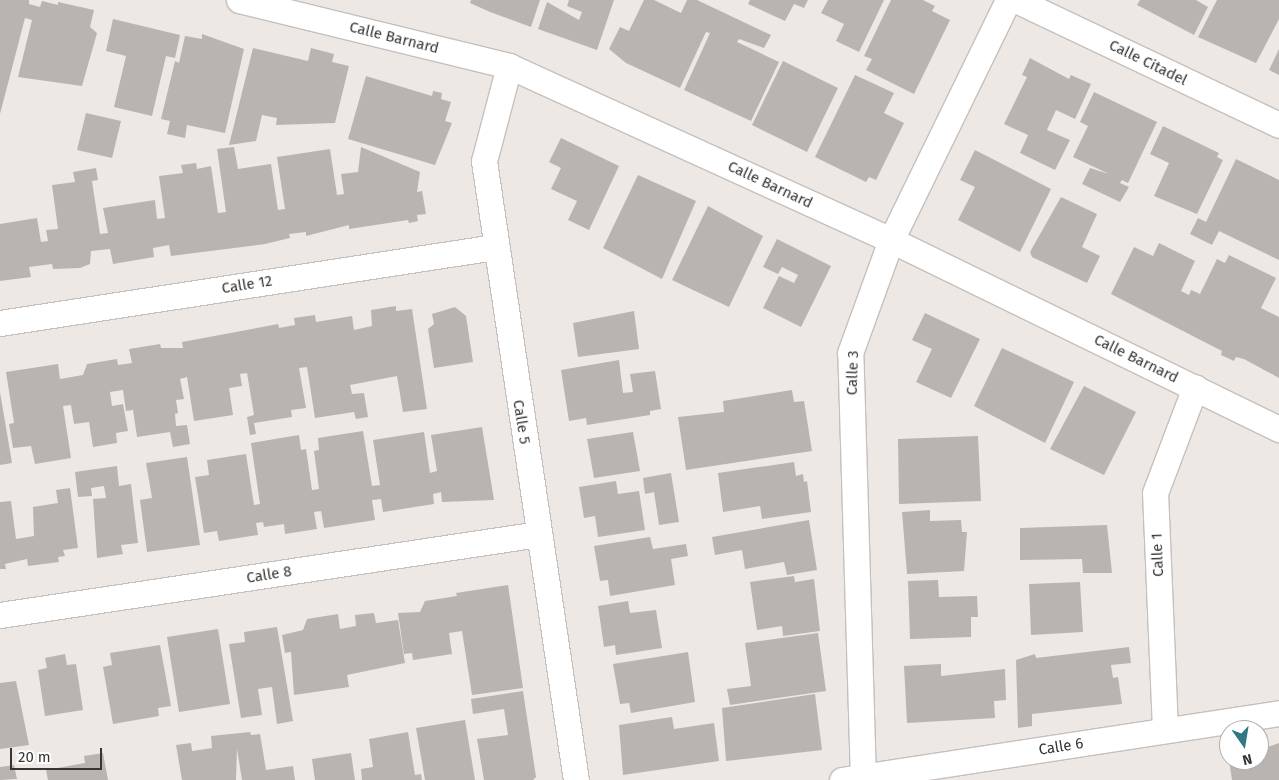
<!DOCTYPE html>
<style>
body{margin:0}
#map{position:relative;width:1279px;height:780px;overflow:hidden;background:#ede8e4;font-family:"Fira Sans",sans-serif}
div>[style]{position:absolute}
.building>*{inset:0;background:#b9b4b1}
.roads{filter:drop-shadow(1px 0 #c5c0bd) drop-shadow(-1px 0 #c5c0bd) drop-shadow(0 1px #c5c0bd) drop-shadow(0 -1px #c5c0bd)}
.minor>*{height:25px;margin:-12.5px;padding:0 12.5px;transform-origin:12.5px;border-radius:12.5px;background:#fff}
span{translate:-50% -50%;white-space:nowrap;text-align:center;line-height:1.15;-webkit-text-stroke:4px #fff;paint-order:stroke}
.street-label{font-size:15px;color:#373533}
.north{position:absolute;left:1219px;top:720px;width:50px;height:50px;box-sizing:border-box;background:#fff;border:1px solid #afaead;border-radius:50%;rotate:167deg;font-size:14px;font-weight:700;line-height:20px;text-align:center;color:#373533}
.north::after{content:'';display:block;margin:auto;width:18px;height:22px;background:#317882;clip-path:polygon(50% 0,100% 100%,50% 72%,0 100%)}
.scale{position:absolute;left:10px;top:748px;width:92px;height:22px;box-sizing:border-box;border:2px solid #373533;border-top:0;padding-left:6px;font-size:15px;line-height:18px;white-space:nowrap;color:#373533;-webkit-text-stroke:4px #fff;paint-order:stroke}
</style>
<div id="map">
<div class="building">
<i style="clip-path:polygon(0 0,29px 0,29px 4px,40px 7px,42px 1px,58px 5px,58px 2px,94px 10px,90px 27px,97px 33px,82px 86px,18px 77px,32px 20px,25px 18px,0 114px)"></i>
<i style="clip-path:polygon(471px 0,540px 0,531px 27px,490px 12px,470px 3px)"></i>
<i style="clip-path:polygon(569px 0,614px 0,597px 50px,538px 29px,547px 2px,579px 20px,582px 12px,567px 6px)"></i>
<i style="clip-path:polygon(644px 0,654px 0,681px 13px,687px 0,697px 0,771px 35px,764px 48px,739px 39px,737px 42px,779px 62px,751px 121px,684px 90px,710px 33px,706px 32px,680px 88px,626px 63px,609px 49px,620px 27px,629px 31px)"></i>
<i style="clip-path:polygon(750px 0,808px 0,804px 8px,794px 4px,785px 21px,748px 4px)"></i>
<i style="clip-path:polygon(828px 0,884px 0,859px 52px,836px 41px,844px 24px,821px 13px)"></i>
<i style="clip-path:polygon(891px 0,923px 0,935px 6px,932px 11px,950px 20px,914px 94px,866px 70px,872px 59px,864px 56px)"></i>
<i style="clip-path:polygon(1140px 0,1196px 0,1208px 7px,1194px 35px,1137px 5px)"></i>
<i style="clip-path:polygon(1217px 0,1279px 0,1279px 19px,1256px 63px,1198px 37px)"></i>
<i style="clip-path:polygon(113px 19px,180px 35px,175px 58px,166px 56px,152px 116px,114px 107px,126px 56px,106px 51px)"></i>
<i style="clip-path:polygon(202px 34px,244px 49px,225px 133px,187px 125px,185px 138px,167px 134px,170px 121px,161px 119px,175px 61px,179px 63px,185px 36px,202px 39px)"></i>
<i style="clip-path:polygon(253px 48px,308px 61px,311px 48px,334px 54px,332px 62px,349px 66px,335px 123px,276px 125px,277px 118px,262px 115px,256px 141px,229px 145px)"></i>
<i style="clip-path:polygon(1279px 49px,1279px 75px,1269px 70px)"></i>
<i style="clip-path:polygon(1030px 58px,1069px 79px,1071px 75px,1091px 84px,1075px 119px,1056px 110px,1047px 130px,1070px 140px,1055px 170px,1020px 153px,1028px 135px,1004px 124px,1027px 77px,1022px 75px)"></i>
<i style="clip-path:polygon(783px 61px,838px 88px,807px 152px,752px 125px)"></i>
<i style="clip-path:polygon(855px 75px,894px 93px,884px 113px,904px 123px,876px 180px,869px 177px,866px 182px,815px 157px)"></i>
<i style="clip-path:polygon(366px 76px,432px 96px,433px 91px,442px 93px,441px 99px,451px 102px,445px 121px,452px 123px,435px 165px,348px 139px)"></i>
<i style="clip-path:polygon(1094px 92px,1157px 122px,1128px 183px,1122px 180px,1120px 183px,1129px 187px,1120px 202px,1082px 184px,1090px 168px,1109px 174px,1073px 157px,1088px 126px,1080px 122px)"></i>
<i style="clip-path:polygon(86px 113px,121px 121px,112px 158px,77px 150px)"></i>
<i style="clip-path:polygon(1163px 126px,1219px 153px,1217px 157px,1223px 160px,1197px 214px,1154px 196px,1169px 163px,1150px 154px)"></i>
<i style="clip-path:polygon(561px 138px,619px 166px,589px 230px,568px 220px,577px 201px,551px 189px,561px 168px,549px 162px)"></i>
<i style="clip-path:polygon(234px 147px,238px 169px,271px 164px,278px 210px,285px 209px,277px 157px,330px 149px,337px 195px,344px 194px,341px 174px,358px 172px,361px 147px,420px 172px,417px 192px,422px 191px,426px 214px,417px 215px,418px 221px,409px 223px,408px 220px,349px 229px,349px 225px,306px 236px,306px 232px,289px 234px,290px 238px,265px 244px,171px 256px,169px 245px,153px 248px,154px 257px,113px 264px,110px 249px,91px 251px,90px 264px,80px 268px,53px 269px,52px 264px,29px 267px,31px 277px,0 281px,0 224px,37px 218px,41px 242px,48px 241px,46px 230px,58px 229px,52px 185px,75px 182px,73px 172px,96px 168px,98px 180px,92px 181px,100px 234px,108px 233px,103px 208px,155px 200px,157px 219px,165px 218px,159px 176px,183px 173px,181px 165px,196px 163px,197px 169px,211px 166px,218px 213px,226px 212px,217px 149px)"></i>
<i style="clip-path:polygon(975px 150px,1051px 189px,1020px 252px,958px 220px,975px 187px,960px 180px)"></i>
<i style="clip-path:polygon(1236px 159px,1279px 180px,1279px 260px,1219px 231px,1212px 245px,1190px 234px,1198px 218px,1206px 222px)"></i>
<i style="clip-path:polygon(638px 175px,696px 201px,662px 279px,603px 248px)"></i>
<i style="clip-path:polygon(1061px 197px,1097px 214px,1082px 247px,1100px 256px,1087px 283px,1032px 257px,1030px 252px)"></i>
<i style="clip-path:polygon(708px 206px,763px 236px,729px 307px,672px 280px)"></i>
<i style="clip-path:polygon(777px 239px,831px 266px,801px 327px,763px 308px,779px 276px,794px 283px,798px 275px,782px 267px,778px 274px,763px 267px)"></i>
<i style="clip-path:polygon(1159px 243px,1195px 261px,1181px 291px,1189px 295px,1191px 290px,1200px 294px,1217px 259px,1225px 263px,1229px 255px,1276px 278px,1261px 308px,1279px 317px,1279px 378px,1244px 359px,1236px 357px,1234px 361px,1221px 355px,1222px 351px,1111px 294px,1134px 247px,1153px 256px)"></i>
<i style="clip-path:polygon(396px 306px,396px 311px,412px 309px,427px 409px,403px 412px,397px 376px,350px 385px,352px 394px,364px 393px,368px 417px,356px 419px,354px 412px,315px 418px,307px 367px,299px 368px,306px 408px,291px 410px,292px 417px,254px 423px,256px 434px,250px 435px,247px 417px,254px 415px,247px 373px,240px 374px,242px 386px,229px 388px,233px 415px,194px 421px,187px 377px,180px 379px,184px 399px,176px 400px,178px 413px,175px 414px,176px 426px,187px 425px,190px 444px,173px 447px,170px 432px,137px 437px,133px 410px,126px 411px,123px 390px,110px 392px,112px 406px,123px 404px,128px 431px,116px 433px,117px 443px,93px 447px,89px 422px,74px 424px,71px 405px,63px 406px,71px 458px,35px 464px,31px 446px,13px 448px,9px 424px,14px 423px,6px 372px,58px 364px,60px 379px,83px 375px,87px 364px,117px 359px,118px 365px,132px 363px,129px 349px,160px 344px,161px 348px,183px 348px,182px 342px,278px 324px,279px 328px,295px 325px,294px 318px,315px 315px,316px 322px,352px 316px,354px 330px,372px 326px,371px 310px)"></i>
<i style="clip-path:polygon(455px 307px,466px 316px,473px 362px,434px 368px,428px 329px,434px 324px,432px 314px)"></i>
<i style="clip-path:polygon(634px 311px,639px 349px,578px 357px,573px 323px)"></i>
<i style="clip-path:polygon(925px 313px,980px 339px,951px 398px,916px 382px,932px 349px,912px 340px)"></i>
<i style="clip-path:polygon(1002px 348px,1074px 382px,1045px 443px,974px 406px)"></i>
<i style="clip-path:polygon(619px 360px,623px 393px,633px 392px,630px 374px,655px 371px,661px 409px,650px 411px,650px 415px,587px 425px,586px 418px,569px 421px,561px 370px)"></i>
<i style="clip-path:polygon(1084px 386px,1136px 412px,1104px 475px,1050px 449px)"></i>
<i style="clip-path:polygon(792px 390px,794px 402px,804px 401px,812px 451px,686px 470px,678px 417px,724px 412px,723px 401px)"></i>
<i style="clip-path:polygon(0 392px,12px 463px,0 465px)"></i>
<i style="clip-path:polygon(482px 427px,494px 500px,442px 502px,441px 492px,433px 494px,434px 504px,383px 512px,381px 499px,372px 500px,375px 520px,324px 528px,321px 511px,314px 512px,317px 529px,285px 534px,284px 524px,264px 527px,263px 522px,256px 523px,258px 535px,219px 541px,217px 531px,204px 533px,195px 477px,209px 475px,207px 460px,246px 454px,254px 505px,260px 504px,251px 443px,299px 435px,301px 450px,306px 449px,312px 490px,319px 489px,314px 451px,319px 450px,318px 438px,363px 431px,372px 486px,380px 485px,373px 440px,424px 432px,430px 473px,437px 471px,431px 435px)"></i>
<i style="clip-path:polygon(633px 432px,640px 471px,594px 478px,587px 439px)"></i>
<i style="clip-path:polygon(978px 436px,981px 501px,899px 504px,898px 439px)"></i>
<i style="clip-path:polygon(187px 457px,200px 545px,147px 552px,140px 500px,152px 498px,146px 463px)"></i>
<i style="clip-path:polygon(794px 462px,796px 476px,803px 474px,804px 482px,807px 481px,811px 512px,762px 519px,760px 506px,723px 512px,718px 473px)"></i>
<i style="clip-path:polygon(117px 466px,119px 486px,131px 484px,138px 543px,121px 545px,123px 554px,97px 558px,93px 499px,106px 498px,104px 486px,91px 488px,92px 496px,78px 497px,75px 472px)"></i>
<i style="clip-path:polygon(671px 473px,679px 522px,659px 525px,654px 492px,645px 494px,643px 478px)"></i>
<i style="clip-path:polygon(616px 481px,618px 494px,639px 491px,645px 530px,598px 537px,595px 516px,584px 518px,579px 487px)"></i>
<i style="clip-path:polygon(70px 488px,78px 548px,63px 550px,65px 556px,58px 557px,59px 562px,28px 566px,27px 559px,5px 564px,6px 569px,0 569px,0 502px,11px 501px,16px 539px,34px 536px,33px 507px,58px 503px,56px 490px)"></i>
<i style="clip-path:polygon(930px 510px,930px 521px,961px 520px,962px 532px,967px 532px,964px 571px,907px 574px,902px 512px)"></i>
<i style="clip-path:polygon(809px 520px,817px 570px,787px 575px,784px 562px,745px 569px,742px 550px,715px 555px,712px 537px)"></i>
<i style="clip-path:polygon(1107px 525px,1112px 573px,1083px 573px,1082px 559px,1020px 560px,1020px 528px)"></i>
<i style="clip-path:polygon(650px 537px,653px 549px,686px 544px,688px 556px,671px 559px,675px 585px,610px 596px,608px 580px,600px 581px,594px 546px)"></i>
<i style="clip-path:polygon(794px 576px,795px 582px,814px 579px,820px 631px,783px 636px,782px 626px,757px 630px,750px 582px)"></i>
<i style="clip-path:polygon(938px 580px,939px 597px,977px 596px,978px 617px,971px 617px,971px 637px,910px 639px,908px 581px)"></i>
<i style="clip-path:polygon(1080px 582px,1083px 632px,1031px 635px,1029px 584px)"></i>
<i style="clip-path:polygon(508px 585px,523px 688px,472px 695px,462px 631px,449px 633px,452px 654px,413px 660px,412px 653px,404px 654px,398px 613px,420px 612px,425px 601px,457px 596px,456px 593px)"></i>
<i style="clip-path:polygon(628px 601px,630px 613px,656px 610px,662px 648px,616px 655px,615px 645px,604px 647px,598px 606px)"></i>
<i style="clip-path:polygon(374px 613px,376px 623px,398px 620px,405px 663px,347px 675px,349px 687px,294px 695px,291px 652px,285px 653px,282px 635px,303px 630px,307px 619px,338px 614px,340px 629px,356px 626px,355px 615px)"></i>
<i style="clip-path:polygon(277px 627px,293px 721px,277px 724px,272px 687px,258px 689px,262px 715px,241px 718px,229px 644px,245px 642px,244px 632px)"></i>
<i style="clip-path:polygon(218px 629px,230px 704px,179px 712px,167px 637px)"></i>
<i style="clip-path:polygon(818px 633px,826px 691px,730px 705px,727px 689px,751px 686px,745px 643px)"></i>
<i style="clip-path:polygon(160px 645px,171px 706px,158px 708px,159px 716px,113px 724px,103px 667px,112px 665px,110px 653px)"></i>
<i style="clip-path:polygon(1129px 647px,1131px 663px,1111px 665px,1113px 678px,1118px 677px,1122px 704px,1032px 714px,1032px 726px,1018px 728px,1016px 660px,1035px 654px,1036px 658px)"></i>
<i style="clip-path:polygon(688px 652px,695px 702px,631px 713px,629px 703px,620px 704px,613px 664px)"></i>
<i style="clip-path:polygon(65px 654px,67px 665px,76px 664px,83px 710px,45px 716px,38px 670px,47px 668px,45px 658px)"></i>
<i style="clip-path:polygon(941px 664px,941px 676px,1005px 669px,1006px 700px,994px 701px,995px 718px,907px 723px,904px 666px)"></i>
<i style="clip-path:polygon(16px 681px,29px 745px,0 749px,0 683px)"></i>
<i style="clip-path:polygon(523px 691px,536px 777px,533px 780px,484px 780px,477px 739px,508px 735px,504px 709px,473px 714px,471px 699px)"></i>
<i style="clip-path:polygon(815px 694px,822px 750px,726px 761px,722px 708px)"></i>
<i style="clip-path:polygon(672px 717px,674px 729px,714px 723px,719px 761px,623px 775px,619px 725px)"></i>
<i style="clip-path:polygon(465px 720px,475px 780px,425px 780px,416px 728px)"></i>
<i style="clip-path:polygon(250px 732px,251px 735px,260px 734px,266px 770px,293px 766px,295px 780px,242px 780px,237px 749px,236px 780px,182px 780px,176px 745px,191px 743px,192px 751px,212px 748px,211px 736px)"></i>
<i style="clip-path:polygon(408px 732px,415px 775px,421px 774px,422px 780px,362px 780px,361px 769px,373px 767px,369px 739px)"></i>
<i style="clip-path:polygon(1279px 743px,1279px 780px,1232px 780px,1229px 760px,1259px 760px,1259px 750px)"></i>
<i style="clip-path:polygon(103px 753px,108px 780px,48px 780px,46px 770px,85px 763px,84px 756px)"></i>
<i style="clip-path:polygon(351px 753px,355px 780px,315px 780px,312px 759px)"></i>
<i style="clip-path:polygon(14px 765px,17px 779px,0 780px,0 767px)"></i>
</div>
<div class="roads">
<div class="minor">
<i style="left:239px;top:0;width:278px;rotate:13.7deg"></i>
<i style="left:509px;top:66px;width:420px;rotate:24.5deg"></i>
<i style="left:891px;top:240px;width:432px;rotate:26deg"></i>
<i style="left:1016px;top:0;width:291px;rotate:25.4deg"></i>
<i style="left:509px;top:66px;width:98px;rotate:104.7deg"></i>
<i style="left:484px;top:161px;width:626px;rotate:81.55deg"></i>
<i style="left:0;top:323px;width:501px;rotate:-8.73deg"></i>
<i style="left:0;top:615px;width:545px;rotate:-8.55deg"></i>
<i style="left:1165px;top:730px;width:237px;rotate:-92.4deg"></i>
<i style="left:1155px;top:493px;width:113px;rotate:-69.3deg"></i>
<i style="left:842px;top:780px;width:442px;rotate:-8.7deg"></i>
<i style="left:863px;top:780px;width:427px;rotate:-91.7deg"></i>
<i style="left:850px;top:353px;width:120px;rotate:-70.1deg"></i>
<i style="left:891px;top:240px;width:267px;rotate:-64deg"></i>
</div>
</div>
<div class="street-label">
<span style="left:394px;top:38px;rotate:14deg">Calle Barnard</span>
<span style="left:1148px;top:63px;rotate:26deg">Calle Citadel</span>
<span style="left:770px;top:185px;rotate:25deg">Calle Barnard</span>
<span style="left:247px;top:285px;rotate:-9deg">Calle 12</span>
<span style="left:1136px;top:359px;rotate:26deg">Calle Barnard</span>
<span style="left:853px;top:373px;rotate:-88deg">Calle 3</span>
<span style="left:521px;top:422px;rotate:81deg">Calle 5</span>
<span style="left:1158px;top:555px;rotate:-92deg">Calle 1</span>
<span style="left:269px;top:575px;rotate:-9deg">Calle 8</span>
<span style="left:1061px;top:747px;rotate:-9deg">Calle 6</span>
</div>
<div class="north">N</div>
<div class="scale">20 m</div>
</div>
